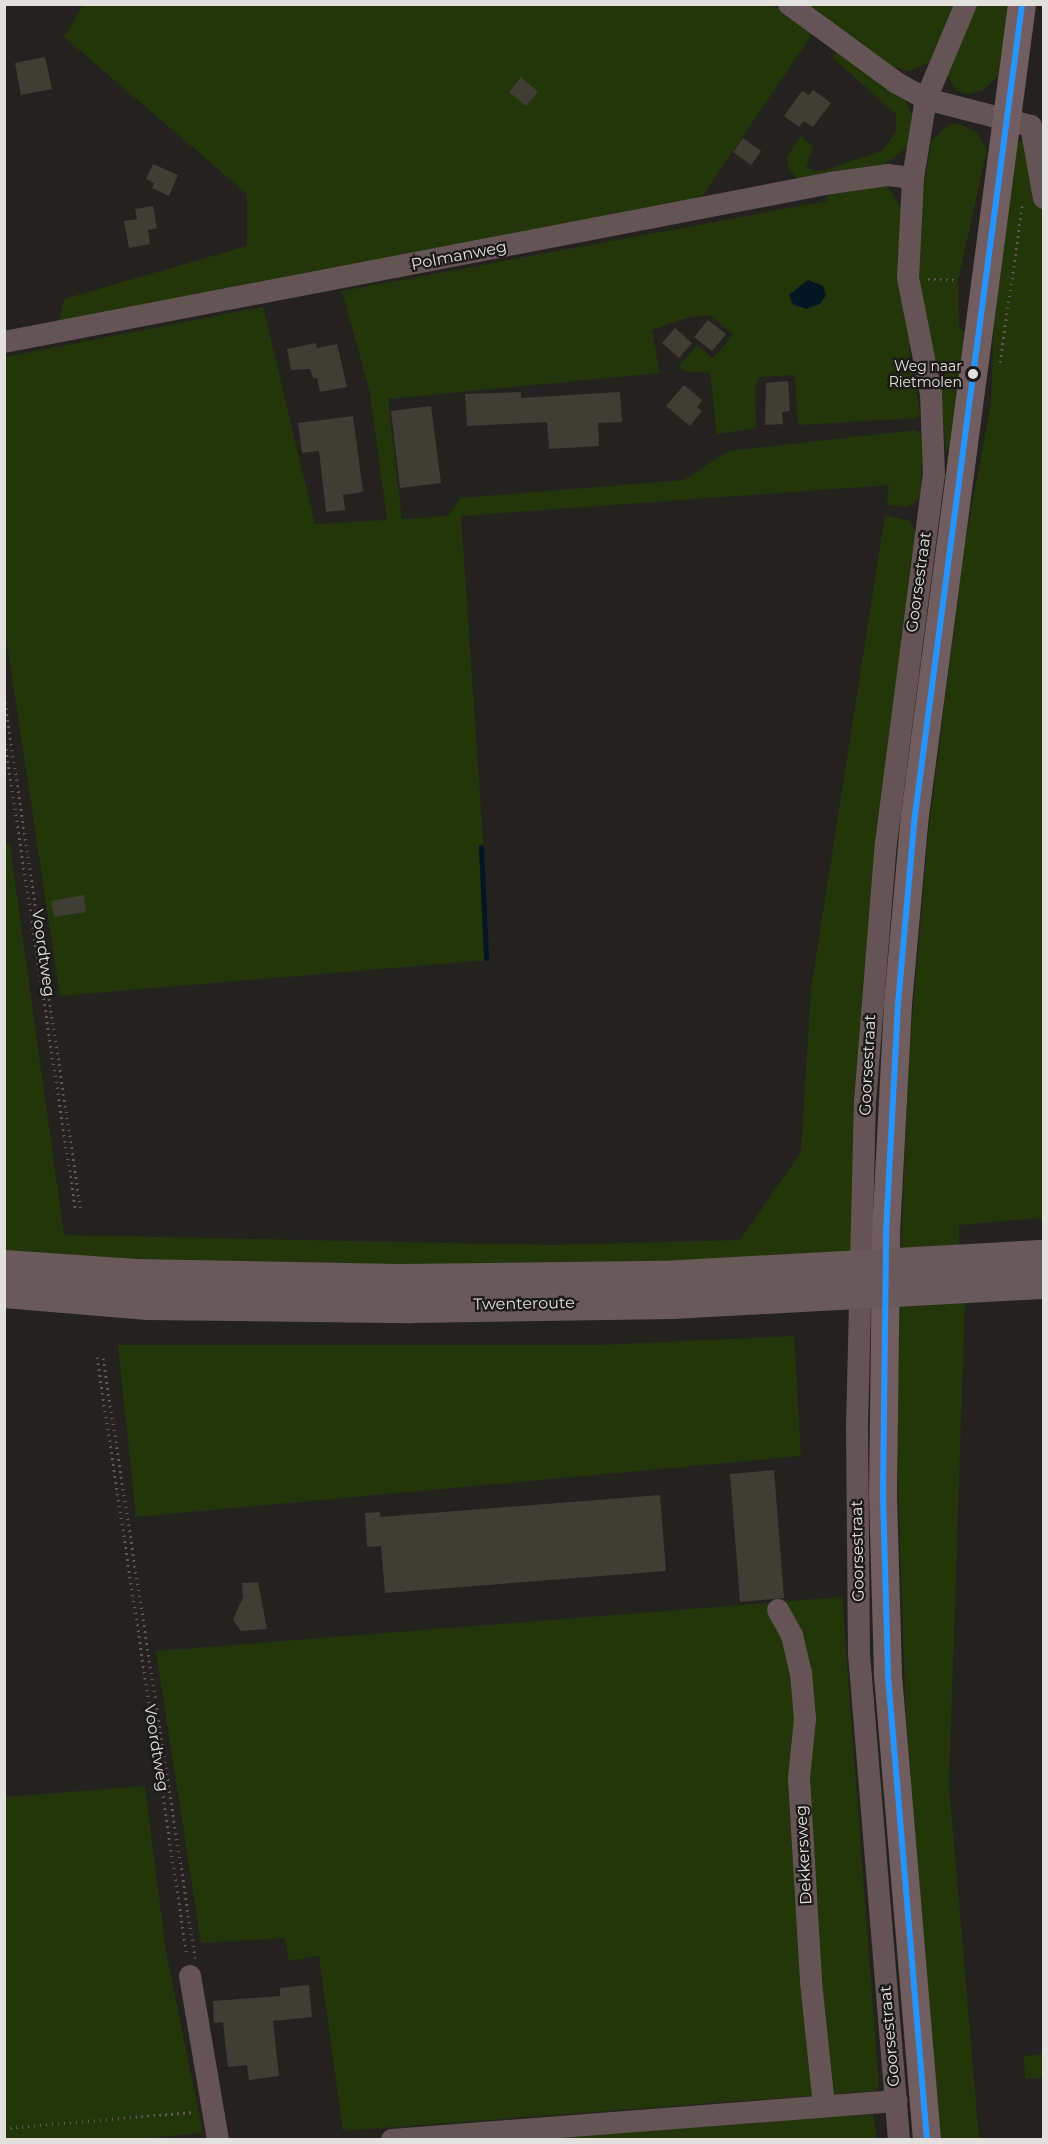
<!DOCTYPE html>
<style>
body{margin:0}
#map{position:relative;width:1048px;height:2144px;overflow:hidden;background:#23221f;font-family:Montserrat,sans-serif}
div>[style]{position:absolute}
.green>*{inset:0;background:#22360a}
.water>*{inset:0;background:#041622}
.stream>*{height:5px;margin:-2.5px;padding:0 2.5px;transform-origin:2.5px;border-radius:2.5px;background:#041622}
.building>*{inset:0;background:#3f3d34}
.path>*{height:3px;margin-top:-1.5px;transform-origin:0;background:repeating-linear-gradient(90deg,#605656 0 1.5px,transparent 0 6px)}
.minor>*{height:22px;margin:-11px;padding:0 11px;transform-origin:11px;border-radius:11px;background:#645456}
.major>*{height:28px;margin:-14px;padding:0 14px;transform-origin:14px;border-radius:14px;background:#705d5f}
.highway>*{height:33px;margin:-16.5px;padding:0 16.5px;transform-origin:16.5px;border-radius:16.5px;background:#6a595b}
.bus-1>*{height:6px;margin:-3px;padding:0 3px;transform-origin:3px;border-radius:3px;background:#2693ff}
.dots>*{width:16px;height:16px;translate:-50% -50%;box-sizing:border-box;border:3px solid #1b1a15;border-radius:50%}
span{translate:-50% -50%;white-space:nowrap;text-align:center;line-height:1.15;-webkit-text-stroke:4.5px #1b1a15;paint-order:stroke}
.bus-label{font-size:14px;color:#e2e1de}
.right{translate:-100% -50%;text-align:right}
.street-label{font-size:16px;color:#e2e1de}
.frame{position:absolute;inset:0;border:6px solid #e2e1de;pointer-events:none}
</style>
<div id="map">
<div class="green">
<i style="clip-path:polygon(771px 4px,813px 33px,699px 201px,58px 324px,64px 299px,247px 246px,247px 194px,64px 37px,83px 5px)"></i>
<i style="clip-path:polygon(806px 5px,959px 5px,932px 61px,908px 71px,891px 66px)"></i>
<i style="clip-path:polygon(974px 5px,1009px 5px,998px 76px,984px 90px,969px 94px,957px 91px,947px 75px)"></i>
<i style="clip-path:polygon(838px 50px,906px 100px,913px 118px,908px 146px,884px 165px,802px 184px,788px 167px,787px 158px,800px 136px,813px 146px,806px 167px,818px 172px,882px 151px,896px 132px,896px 114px,833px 58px)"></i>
<i style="clip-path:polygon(950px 124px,959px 124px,976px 132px,987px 149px,958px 281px,959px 328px,964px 331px,953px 451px,946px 450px,941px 398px,917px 284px,919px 221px,931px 141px)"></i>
<i style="clip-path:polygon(1022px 140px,1026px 141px,1044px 220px,1043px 1218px,959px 1225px,959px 1250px,901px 1255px,908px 1067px,929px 826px,964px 548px,991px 403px,994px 317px,1017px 144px)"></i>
<i style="clip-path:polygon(887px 186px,902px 209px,912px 340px,909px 346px,920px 412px,917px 418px,798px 425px,795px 375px,760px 377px,755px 386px,756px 428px,717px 434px,710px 373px,684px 371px,678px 367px,697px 345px,713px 358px,733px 335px,711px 315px,686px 318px,652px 330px,660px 373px,388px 399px,402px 519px,448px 516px,460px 498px,684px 480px,728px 451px,916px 430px,922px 435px,921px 491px,918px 500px,908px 507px,887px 505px,889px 485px,461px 516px,483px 840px,488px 960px,60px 996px,5px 630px,4px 357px,263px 307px,315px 524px,387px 520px,370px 393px,342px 291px,827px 201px,828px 190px)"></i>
<i style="clip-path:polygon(885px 515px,909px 521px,917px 534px,852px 1251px,529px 1269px,5px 1256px,5px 844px,10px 846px,64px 1235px,551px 1245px,740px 1240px,801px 1152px,811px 989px)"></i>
<i style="clip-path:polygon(899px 1300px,965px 1300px,949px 1784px,979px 2139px,939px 2139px,906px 1721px,896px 1420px)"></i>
<i style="clip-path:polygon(794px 1336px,801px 1456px,136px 1517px,118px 1345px,598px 1345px)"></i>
<i style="clip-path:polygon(842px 1597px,879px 2087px,875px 2091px,343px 2131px,319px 1956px,289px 1961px,285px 1938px,201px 1943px,156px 1651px)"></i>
<i style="clip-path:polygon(145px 1786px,166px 1952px,204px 2138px,200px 2133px,129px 2140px,5px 2139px,5px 1797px)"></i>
<i style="clip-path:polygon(1043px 2054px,1043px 2078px,1025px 2079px,1024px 2056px)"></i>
<i style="clip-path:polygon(873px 2114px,877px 2139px,523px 2140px)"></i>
</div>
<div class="water">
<i style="clip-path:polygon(808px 280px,823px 286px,826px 295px,820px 304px,806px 309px,793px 304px,789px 295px)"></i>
</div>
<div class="stream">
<i style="left:481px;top:847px;width:111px;rotate:87.4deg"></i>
</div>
<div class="building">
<i style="clip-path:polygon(45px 57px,52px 89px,21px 95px,15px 63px)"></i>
<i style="clip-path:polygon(521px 77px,538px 92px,526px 106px,509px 92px)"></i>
<i style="clip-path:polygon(813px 90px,831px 103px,813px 127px,804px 121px,799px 127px,784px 116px,802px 91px,809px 95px)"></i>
<i style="clip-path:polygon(743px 138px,761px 151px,751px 165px,733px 152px)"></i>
<i style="clip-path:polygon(153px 164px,178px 175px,169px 196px,152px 188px,154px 183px,146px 179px)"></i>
<i style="clip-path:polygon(153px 206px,157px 228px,148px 230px,150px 244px,129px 248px,124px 221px,137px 219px,135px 209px)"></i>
<i style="clip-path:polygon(708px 320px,726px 334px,712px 351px,694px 337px)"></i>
<i style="clip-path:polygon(675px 328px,692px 343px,679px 358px,662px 343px)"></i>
<i style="clip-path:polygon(316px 343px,317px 348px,337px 344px,347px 387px,320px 392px,317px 378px,313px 378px,310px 369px,291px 370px,287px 349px)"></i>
<i style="clip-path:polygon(788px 381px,790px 411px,782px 412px,783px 424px,765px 425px,766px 383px)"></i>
<i style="clip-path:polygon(684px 385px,702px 400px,697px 407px,702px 411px,690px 426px,666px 406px)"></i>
<i style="clip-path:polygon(521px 392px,521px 398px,620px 392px,622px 422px,598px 423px,599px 446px,549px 449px,547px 422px,467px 426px,465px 394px)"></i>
<i style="clip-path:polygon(431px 406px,441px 483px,400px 488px,391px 411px)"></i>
<i style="clip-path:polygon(353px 416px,363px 492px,343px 495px,345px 510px,326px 512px,319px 451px,302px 453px,298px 423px)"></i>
<i style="clip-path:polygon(84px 895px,86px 912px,54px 917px,51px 901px)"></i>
<i style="clip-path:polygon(774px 1470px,784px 1598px,740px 1602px,730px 1474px)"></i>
<i style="clip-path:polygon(660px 1495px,666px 1571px,385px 1593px,381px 1546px,367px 1547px,365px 1513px,380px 1512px,380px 1517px)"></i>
<i style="clip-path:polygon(258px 1582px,267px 1629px,241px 1631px,233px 1620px,243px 1597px,242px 1583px)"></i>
<i style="clip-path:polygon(309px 1985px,312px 2017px,273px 2021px,279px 2076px,249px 2080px,247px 2065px,228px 2067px,223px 2022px,214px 2023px,213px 2001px,280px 1996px,280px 1988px)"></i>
</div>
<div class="path">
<i style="left:928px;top:279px;width:29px;rotate:2deg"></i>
<i style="left:1000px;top:362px;width:161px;rotate:-81.8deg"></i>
<i style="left:4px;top:696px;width:521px;rotate:81.5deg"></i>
<i style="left:4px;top:737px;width:477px;rotate:81.4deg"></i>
<i style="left:97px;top:1357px;width:606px;rotate:81.46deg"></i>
<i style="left:103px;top:1358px;width:607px;rotate:81.28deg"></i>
<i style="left:4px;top:2128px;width:190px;rotate:-4.8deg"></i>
</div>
<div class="minor">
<i style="left:789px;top:4px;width:134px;rotate:36.2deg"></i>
<i style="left:897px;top:83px;width:33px;rotate:29deg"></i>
<i style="left:926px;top:99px;width:108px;rotate:14.4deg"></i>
<i style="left:1031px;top:126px;width:73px;rotate:79.8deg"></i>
<i style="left:4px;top:342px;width:842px;rotate:-10.88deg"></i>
<i style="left:831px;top:183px;width:58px;rotate:-8deg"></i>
<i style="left:888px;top:175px;width:25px;rotate:7deg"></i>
<i style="left:778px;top:1610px;width:29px;rotate:61deg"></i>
<i style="left:792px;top:1635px;width:39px;rotate:77deg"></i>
<i style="left:801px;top:1673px;width:46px;rotate:85deg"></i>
<i style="left:805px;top:1719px;width:59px;rotate:95.8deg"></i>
<i style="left:799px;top:1778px;width:204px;rotate:86.6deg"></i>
<i style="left:811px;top:1982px;width:124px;rotate:84deg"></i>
<i style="left:190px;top:1976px;width:166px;rotate:80.3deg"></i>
<i style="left:392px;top:2140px;width:506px;rotate:-4.42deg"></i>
<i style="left:899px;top:2140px;width:487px;rotate:-94.7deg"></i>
<i style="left:859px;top:1655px;width:228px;rotate:-90.5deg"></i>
<i style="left:857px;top:1427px;width:325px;rotate:-88.6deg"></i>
<i style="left:865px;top:1102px;width:260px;rotate:-85.4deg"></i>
<i style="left:886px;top:843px;width:371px;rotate:-82.6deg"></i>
<i style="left:934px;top:475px;width:81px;rotate:-92.1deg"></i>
<i style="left:931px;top:394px;width:118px;rotate:-101.2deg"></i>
<i style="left:908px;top:278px;width:100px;rotate:-87.1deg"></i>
<i style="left:913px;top:178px;width:80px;rotate:-80.7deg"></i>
<i style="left:926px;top:99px;width:103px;rotate:-67.2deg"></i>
</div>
<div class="major">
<i style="left:927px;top:2140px;width:468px;rotate:-94.8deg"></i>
<i style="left:888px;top:1674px;width:180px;rotate:-91.6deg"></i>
<i style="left:883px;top:1494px;width:261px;rotate:-89.3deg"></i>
<i style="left:886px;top:1233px;width:229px;rotate:-87deg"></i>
<i style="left:898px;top:1004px;width:190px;rotate:-84.9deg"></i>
<i style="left:915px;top:815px;width:818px;rotate:-82.48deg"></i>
</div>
<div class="highway">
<i style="left:4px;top:1266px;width:131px;rotate:3.9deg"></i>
<i style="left:135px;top:1275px;width:264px;rotate:1.1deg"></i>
<i style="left:399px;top:1280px;width:264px;rotate:-0.7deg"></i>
<i style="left:663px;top:1277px;width:382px;rotate:-3.2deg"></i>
<i style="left:4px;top:1291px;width:144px;rotate:4.8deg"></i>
<i style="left:147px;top:1303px;width:263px;rotate:0.7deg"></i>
<i style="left:410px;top:1306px;width:262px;rotate:-0.9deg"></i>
<i style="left:672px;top:1302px;width:373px;rotate:-3.1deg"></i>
</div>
<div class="bus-1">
<i style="left:927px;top:2140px;width:468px;rotate:-94.8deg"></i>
<i style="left:888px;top:1674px;width:180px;rotate:-91.6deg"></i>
<i style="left:883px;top:1494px;width:261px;rotate:-89.3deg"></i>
<i style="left:886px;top:1233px;width:229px;rotate:-87deg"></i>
<i style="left:898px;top:1004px;width:190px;rotate:-84.9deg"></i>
<i style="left:915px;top:815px;width:818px;rotate:-82.48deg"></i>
</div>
<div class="dots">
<i style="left:973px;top:374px;background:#e2e1de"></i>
</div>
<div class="bus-label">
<span class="right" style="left:962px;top:374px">Weg naar<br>Rietmolen</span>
</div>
<div class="street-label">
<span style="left:459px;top:256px;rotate:-11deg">Polmanweg</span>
<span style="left:919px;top:582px;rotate:-82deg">Goorsestraat</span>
<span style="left:43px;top:953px;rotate:82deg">Voordtweg</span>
<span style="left:868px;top:1065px;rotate:-87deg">Goorsestraat</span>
<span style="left:524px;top:1304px;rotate:-1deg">Twenteroute</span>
<span style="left:858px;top:1551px;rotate:-91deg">Goorsestraat</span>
<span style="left:156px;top:1748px;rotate:81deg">Voordtweg</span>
<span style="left:804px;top:1855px;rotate:-93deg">Dekkersweg</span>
<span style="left:890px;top:2036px;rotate:-95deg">Goorsestraat</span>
</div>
<div class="frame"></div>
</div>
